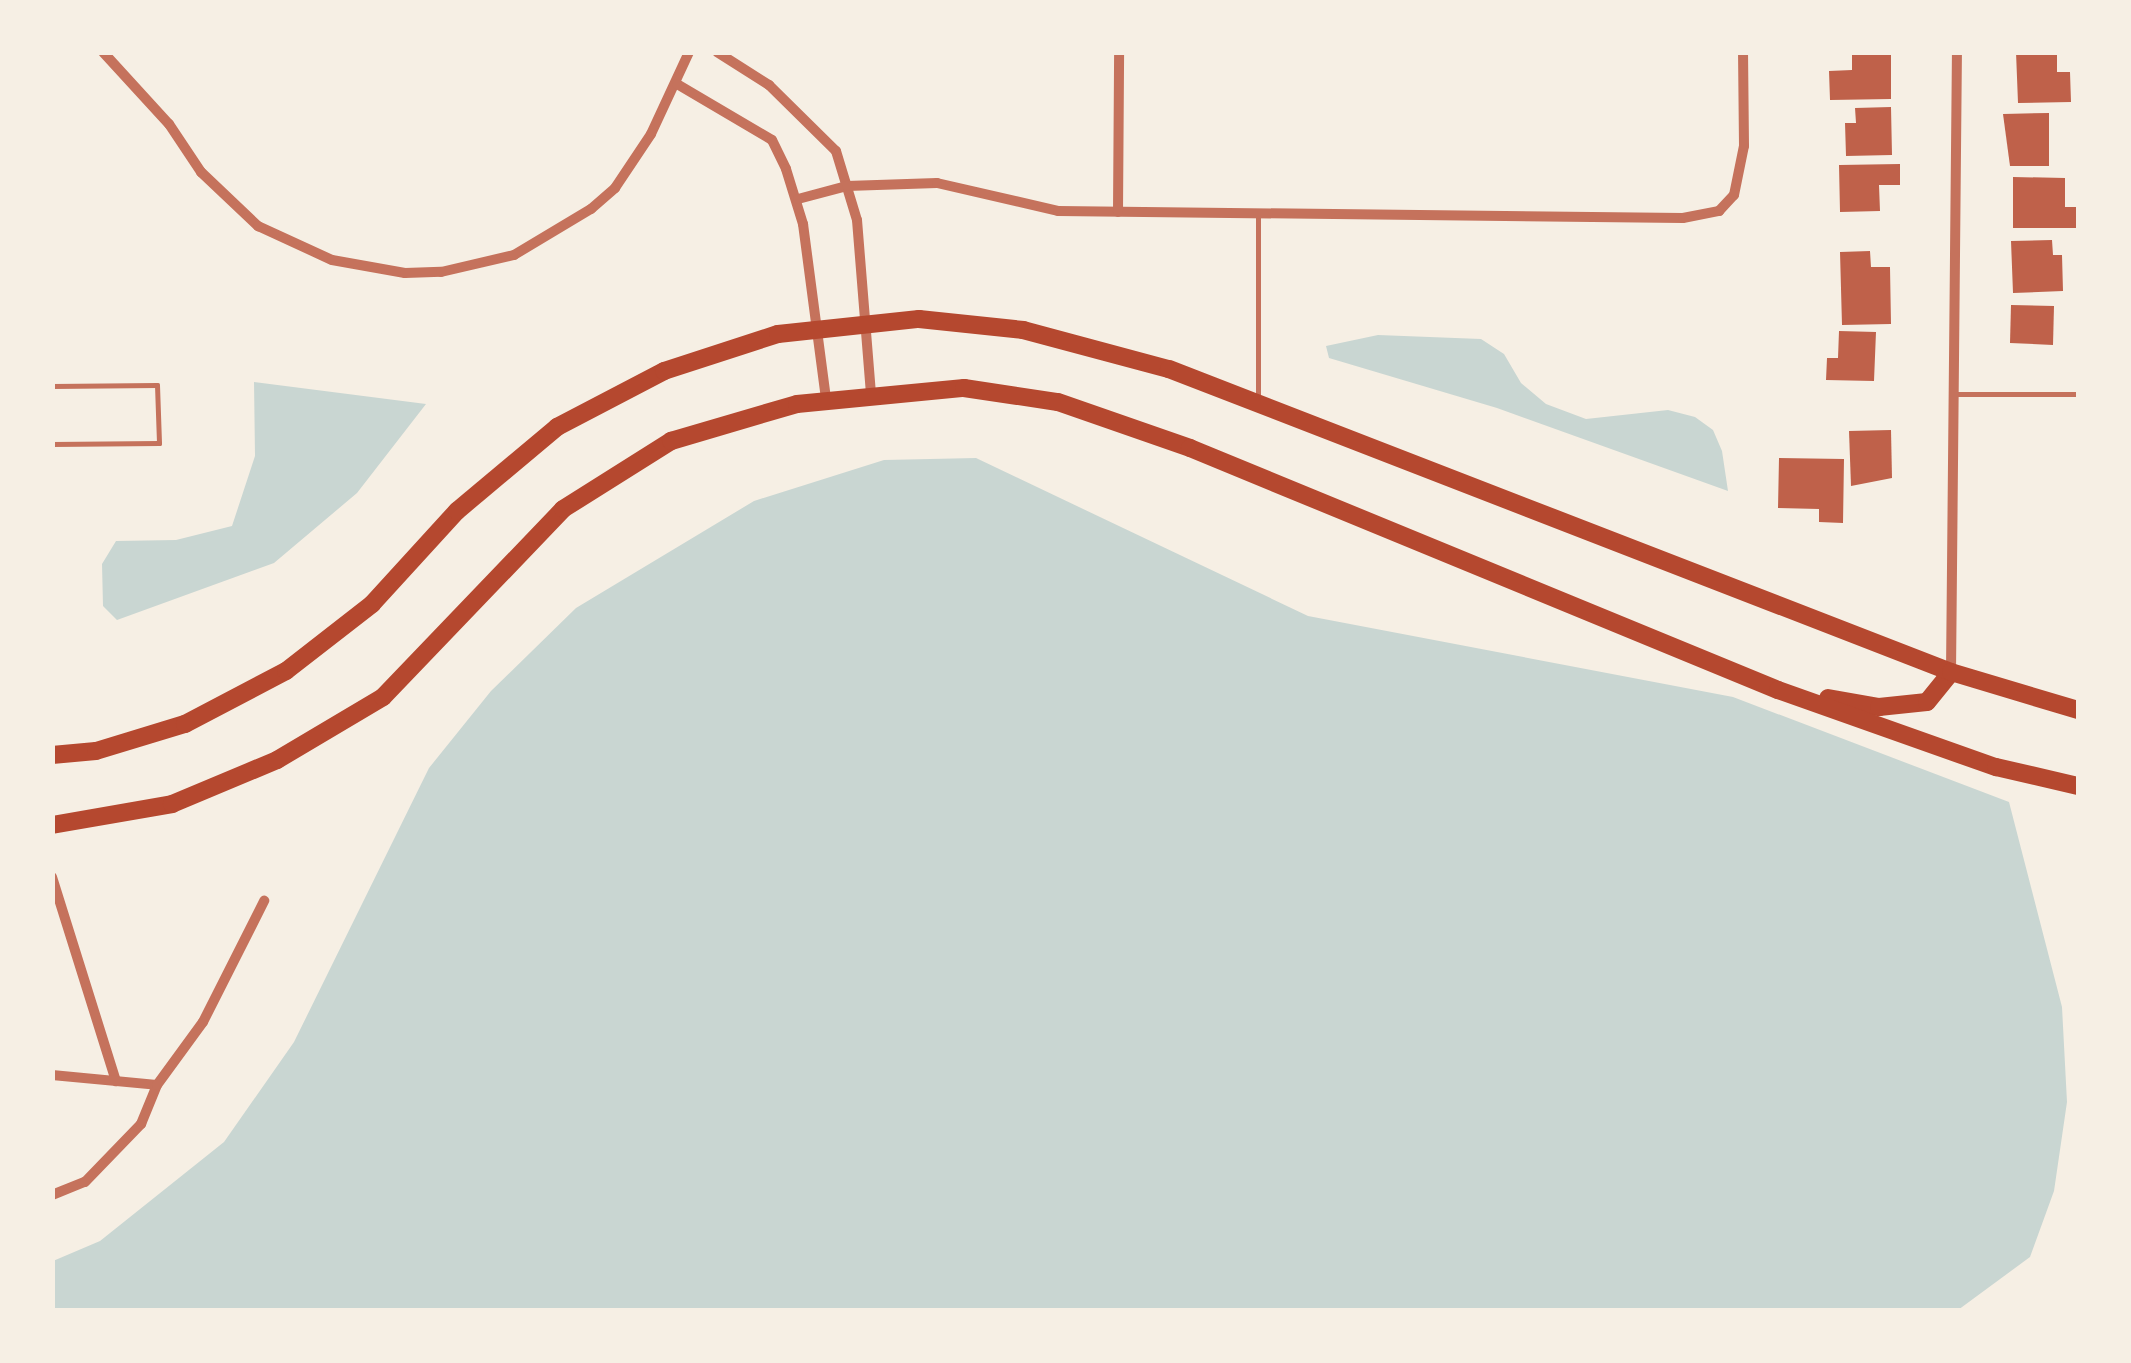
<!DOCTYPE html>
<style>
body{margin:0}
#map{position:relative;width:2131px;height:1363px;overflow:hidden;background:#f6efe4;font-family:"Archivo Narrow",sans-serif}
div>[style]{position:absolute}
.water>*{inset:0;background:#c9d6d2}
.building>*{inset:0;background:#bf614a}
.service>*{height:5px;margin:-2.5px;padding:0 2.5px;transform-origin:2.5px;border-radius:2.5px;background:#c5725c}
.minor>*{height:10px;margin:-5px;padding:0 5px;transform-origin:5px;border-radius:5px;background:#c5725c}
.primary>*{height:18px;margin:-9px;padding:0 9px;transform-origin:9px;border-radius:9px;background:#b5482f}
span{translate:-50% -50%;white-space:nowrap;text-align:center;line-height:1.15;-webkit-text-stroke:8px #f6efe4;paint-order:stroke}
.frame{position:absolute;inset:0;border:55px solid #f6efe4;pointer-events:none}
</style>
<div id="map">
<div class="water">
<i style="clip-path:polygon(1378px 335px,1481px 339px,1504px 354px,1521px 383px,1546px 404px,1586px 419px,1668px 410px,1695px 417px,1713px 430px,1722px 451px,1728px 491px,1497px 408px,1329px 358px,1326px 346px)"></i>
<i style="clip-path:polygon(254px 382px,426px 404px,357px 493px,274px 563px,117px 620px,103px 606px,102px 564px,116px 541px,176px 540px,232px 526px,255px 456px)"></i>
<i style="clip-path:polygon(976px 458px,1308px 616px,1733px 697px,2009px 802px,2062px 1007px,2067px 1102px,2054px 1191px,2030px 1257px,1958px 1310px,53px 1310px,53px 1261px,100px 1241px,224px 1142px,294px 1042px,429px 768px,491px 691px,576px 608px,754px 501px,884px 460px)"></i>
</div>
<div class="building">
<i style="clip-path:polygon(1852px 52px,1891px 52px,1891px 99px,1830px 100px,1829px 71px,1852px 70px)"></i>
<i style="clip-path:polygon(2016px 52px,2057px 52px,2057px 72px,2070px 72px,2071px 102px,2018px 103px)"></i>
<i style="clip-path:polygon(1891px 107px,1892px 155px,1846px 156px,1845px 123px,1856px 123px,1855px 108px)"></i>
<i style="clip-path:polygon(2049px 113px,2049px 166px,2010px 166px,2003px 114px)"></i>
<i style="clip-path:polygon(1900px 164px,1900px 185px,1879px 185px,1880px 211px,1840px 212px,1839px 165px)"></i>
<i style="clip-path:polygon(2013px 177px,2065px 178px,2065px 207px,2078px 207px,2078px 228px,2013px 228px)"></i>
<i style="clip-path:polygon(2052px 240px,2053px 255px,2062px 255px,2063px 291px,2013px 293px,2011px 241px)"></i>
<i style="clip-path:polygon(1870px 251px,1871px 267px,1890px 267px,1891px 324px,1842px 325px,1840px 252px)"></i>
<i style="clip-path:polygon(2011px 305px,2054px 306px,2053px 345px,2010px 343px)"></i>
<i style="clip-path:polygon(1839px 331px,1876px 332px,1874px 381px,1826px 380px,1827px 358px,1838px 358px)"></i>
<i style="clip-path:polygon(1891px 430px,1892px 478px,1851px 486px,1849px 431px)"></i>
<i style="clip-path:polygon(1779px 458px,1844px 459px,1843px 523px,1819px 522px,1819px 509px,1778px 508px)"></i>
</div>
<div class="service">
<i style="left:1258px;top:213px;width:187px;rotate:90deg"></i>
<i style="left:52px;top:386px;width:105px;rotate:-0.5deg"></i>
<i style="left:157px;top:385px;width:58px;rotate:88deg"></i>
<i style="left:159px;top:443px;width:107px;rotate:179.5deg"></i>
<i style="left:1958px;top:394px;width:120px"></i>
</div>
<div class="minor">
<i style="left:103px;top:52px;width:98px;rotate:47.5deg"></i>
<i style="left:169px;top:124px;width:58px;rotate:56.3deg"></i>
<i style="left:201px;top:172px;width:79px;rotate:43.5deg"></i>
<i style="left:258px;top:226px;width:81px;rotate:24.7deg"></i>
<i style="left:332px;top:260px;width:74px;rotate:10.1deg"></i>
<i style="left:405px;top:273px;width:36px;rotate:-2deg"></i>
<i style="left:441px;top:272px;width:75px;rotate:-13.1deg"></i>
<i style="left:514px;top:255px;width:90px;rotate:-30.9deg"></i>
<i style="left:591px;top:209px;width:32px;rotate:-41deg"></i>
<i style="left:615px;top:188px;width:65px;rotate:-56.3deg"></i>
<i style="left:651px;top:134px;width:90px;rotate:-65.1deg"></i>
<i style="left:717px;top:52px;width:62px;rotate:32.4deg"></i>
<i style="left:769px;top:85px;width:94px;rotate:44.6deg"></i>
<i style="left:836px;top:151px;width:72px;rotate:73.1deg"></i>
<i style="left:857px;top:220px;width:175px;rotate:85.4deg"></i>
<i style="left:677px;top:84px;width:110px;rotate:30.5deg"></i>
<i style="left:772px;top:140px;width:32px;rotate:64deg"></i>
<i style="left:786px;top:169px;width:58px;rotate:72.8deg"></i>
<i style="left:803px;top:224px;width:177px;rotate:82.5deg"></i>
<i style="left:798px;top:199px;width:51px;rotate:-14.9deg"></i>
<i style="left:847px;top:186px;width:90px;rotate:-1.9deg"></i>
<i style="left:937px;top:183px;width:124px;rotate:13deg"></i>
<i style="left:1058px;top:211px;width:625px;rotate:0.64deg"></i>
<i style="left:1683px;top:218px;width:37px;rotate:-11deg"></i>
<i style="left:1719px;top:211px;width:22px;rotate:-47deg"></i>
<i style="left:1734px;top:195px;width:50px;rotate:-78.5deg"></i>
<i style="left:1744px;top:146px;width:94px;rotate:-90.6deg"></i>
<i style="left:1118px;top:212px;width:160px;rotate:-89.6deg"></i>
<i style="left:1951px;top:672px;width:620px;rotate:-89.45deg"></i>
<i style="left:52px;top:877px;width:214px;rotate:72.6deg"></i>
<i style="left:52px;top:1075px;width:105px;rotate:5.4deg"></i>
<i style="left:52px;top:1195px;width:35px;rotate:-22deg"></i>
<i style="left:85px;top:1182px;width:81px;rotate:-46deg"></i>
<i style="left:141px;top:1124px;width:42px;rotate:-67.7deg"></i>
<i style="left:157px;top:1085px;width:78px;rotate:-53.9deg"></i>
<i style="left:203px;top:1022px;width:136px;rotate:-63.2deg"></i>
</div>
<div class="primary">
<i style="left:1828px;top:698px;width:52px;rotate:10deg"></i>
<i style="left:1879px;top:707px;width:48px;rotate:-5.9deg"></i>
<i style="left:1927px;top:702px;width:38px;rotate:-51deg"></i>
<i style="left:52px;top:755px;width:44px;rotate:-5.2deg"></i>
<i style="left:96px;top:751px;width:93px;rotate:-16.9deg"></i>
<i style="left:185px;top:724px;width:114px;rotate:-27.7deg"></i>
<i style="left:286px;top:671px;width:109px;rotate:-37.9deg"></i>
<i style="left:372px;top:604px;width:126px;rotate:-47.6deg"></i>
<i style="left:457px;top:511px;width:131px;rotate:-40deg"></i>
<i style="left:557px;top:427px;width:121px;rotate:-27.6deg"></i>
<i style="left:664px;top:371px;width:120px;rotate:-18deg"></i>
<i style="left:778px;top:334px;width:142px;rotate:-6.1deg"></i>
<i style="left:919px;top:319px;width:105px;rotate:6deg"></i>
<i style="left:1023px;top:330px;width:151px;rotate:15deg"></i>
<i style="left:1169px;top:369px;width:839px;rotate:21.18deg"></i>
<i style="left:1951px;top:672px;width:133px;rotate:16.7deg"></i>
<i style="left:52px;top:825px;width:122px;rotate:-9.9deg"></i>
<i style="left:172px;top:804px;width:114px;rotate:-22.7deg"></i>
<i style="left:277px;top:760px;width:123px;rotate:-30.7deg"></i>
<i style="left:383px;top:697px;width:260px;rotate:-46.2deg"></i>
<i style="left:563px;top:509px;width:128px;rotate:-32.2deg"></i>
<i style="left:671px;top:441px;width:131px;rotate:-16.4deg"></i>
<i style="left:797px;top:404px;width:168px;rotate:-5.5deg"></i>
<i style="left:964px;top:388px;width:95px;rotate:8.5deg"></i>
<i style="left:1058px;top:402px;width:140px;rotate:19.2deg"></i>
<i style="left:1190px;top:448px;width:636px;rotate:22.37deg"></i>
<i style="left:1778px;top:690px;width:231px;rotate:19.5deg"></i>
<i style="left:1996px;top:767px;width:84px;rotate:13deg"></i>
</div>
<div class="frame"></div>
</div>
